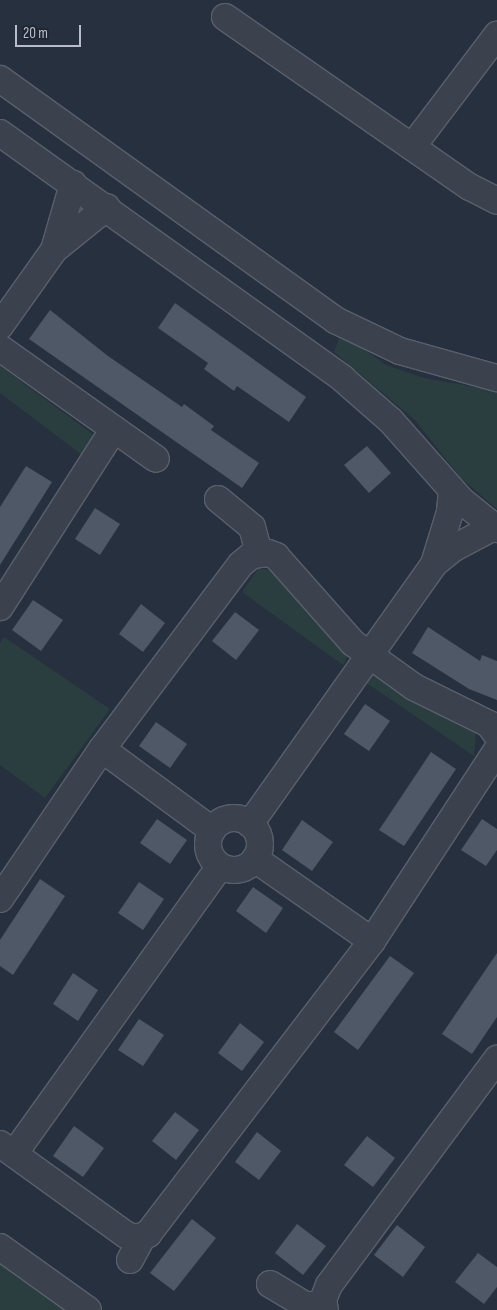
<!DOCTYPE html>
<style>
body{margin:0}
#map{position:relative;width:497px;height:1310px;overflow:hidden;background:#27303e;font-family:"Sofia Sans Condensed",sans-serif}
div>[style]{position:absolute}
.green>*{inset:0;background:#2a3e40}
.building>*{inset:0;background:#4e5867}
.roads{filter:drop-shadow(1px 0 #59606c) drop-shadow(-1px 0 #59606c) drop-shadow(0 1px #59606c) drop-shadow(0 -1px #59606c)}
.street>*{height:26px;margin:-13px;padding:0 13px;transform-origin:13px;border-radius:13px;background:#3b424e}
.street>.ring{margin:-13px;padding:0;box-sizing:content-box;background:none;border:26px solid #3b424e;border-radius:50%}
span{translate:-50% -50%;white-space:nowrap;text-align:center;line-height:1.15;-webkit-text-stroke:4.5px #202733;paint-order:stroke}
.scale{position:absolute;left:15px;top:25px;width:66px;height:22px;box-sizing:border-box;border:2px solid #b8bec9;border-top:0;padding-left:6px;font-size:15px;line-height:18px;white-space:nowrap;color:#b8bec9;-webkit-text-stroke:4px #202733;paint-order:stroke}
</style>
<div id="map">
<div class="green">
<i style="clip-path:polygon(341px 333px,386px 365px,424px 378px,497px 391px,497px 509px,461px 478px,415px 420px,334px 352px)"></i>
<i style="clip-path:polygon(0 366px,98px 438px,82px 455px,0 393px)"></i>
<i style="clip-path:polygon(259px 568px,272px 570px,348px 656px,343px 665px,242px 592px)"></i>
<i style="clip-path:polygon(4px 637px,110px 709px,45px 798px,0 765px,0 643px)"></i>
<i style="clip-path:polygon(372px 671px,476px 732px,474px 756px,365px 682px)"></i>
<i style="clip-path:polygon(0 1241px,97px 1310px,0 1310px)"></i>
</div>
<div class="building">
<i style="clip-path:polygon(175px 303px,306px 397px,289px 422px,237px 386px,234px 391px,204px 369px,208px 363px,158px 328px)"></i>
<i style="clip-path:polygon(50px 310px,108px 356px,182px 407px,184px 404px,214px 426px,211px 430px,259px 463px,242px 488px,29px 339px)"></i>
<i style="clip-path:polygon(367px 446px,391px 473px,369px 493px,344px 465px)"></i>
<i style="clip-path:polygon(26px 466px,52px 482px,0 565px,0 507px)"></i>
<i style="clip-path:polygon(95px 508px,120px 524px,100px 555px,75px 539px)"></i>
<i style="clip-path:polygon(33px 600px,63px 620px,41px 651px,12px 630px)"></i>
<i style="clip-path:polygon(141px 604px,165px 623px,143px 652px,119px 634px)"></i>
<i style="clip-path:polygon(235px 612px,259px 630px,236px 660px,212px 641px)"></i>
<i style="clip-path:polygon(428px 627px,480px 661px,482px 655px,497px 661px,497px 700px,469px 689px,412px 653px)"></i>
<i style="clip-path:polygon(365px 704px,390px 721px,369px 751px,344px 734px)"></i>
<i style="clip-path:polygon(156px 722px,187px 744px,170px 768px,139px 746px)"></i>
<i style="clip-path:polygon(431px 752px,456px 769px,404px 846px,379px 830px)"></i>
<i style="clip-path:polygon(157px 819px,187px 840px,170px 864px,140px 843px)"></i>
<i style="clip-path:polygon(482px 819px,497px 829px,497px 850px,486px 866px,461px 850px)"></i>
<i style="clip-path:polygon(302px 820px,333px 842px,312px 871px,282px 850px)"></i>
<i style="clip-path:polygon(40px 879px,65px 896px,13px 975px,0 966px,0 940px)"></i>
<i style="clip-path:polygon(139px 882px,164px 899px,143px 930px,118px 913px)"></i>
<i style="clip-path:polygon(253px 887px,283px 908px,266px 933px,236px 911px)"></i>
<i style="clip-path:polygon(497px 953px,497px 1017px,472px 1054px,442px 1034px)"></i>
<i style="clip-path:polygon(390px 956px,414px 973px,358px 1050px,334px 1032px)"></i>
<i style="clip-path:polygon(73px 973px,98px 990px,78px 1021px,53px 1004px)"></i>
<i style="clip-path:polygon(139px 1019px,164px 1035px,143px 1066px,118px 1050px)"></i>
<i style="clip-path:polygon(240px 1023px,264px 1042px,242px 1071px,218px 1053px)"></i>
<i style="clip-path:polygon(175px 1112px,199px 1130px,176px 1160px,152px 1141px)"></i>
<i style="clip-path:polygon(74px 1126px,104px 1148px,83px 1177px,53px 1156px)"></i>
<i style="clip-path:polygon(257px 1132px,281px 1151px,259px 1180px,235px 1162px)"></i>
<i style="clip-path:polygon(367px 1136px,395px 1158px,373px 1187px,344px 1165px)"></i>
<i style="clip-path:polygon(192px 1219px,216px 1238px,174px 1291px,150px 1273px)"></i>
<i style="clip-path:polygon(297px 1224px,326px 1246px,303px 1275px,275px 1253px)"></i>
<i style="clip-path:polygon(397px 1225px,425px 1247px,403px 1277px,374px 1255px)"></i>
<i style="clip-path:polygon(478px 1253px,497px 1267px,497px 1287px,484px 1304px,455px 1282px)"></i>
</div>
<div class="roads">
<div class="street">
<i style="left:225px;top:17px;width:298px;rotate:34.8deg"></i>
<i style="left:470px;top:187px;width:30px;rotate:27deg"></i>
<i style="left:0;top:79px;width:413px;rotate:35.7deg"></i>
<i style="left:335px;top:320px;width:72px;rotate:25.5deg"></i>
<i style="left:400px;top:351px;width:101px;rotate:15.6deg"></i>
<i style="left:0;top:133px;width:422px;rotate:35.6deg"></i>
<i style="left:343px;top:379px;width:64px;rotate:41.2deg"></i>
<i style="left:391px;top:421px;width:107px;rotate:48.4deg"></i>
<i style="left:462px;top:501px;width:45px;rotate:38.7deg"></i>
<i style="left:412px;top:147px;width:141px;rotate:-52.8deg"></i>
<i style="left:54px;top:250px;width:69px;rotate:-73.9deg"></i>
<i style="left:0;top:326px;width:93px;rotate:-54.6deg"></i>
<i style="left:54px;top:250px;width:68px;rotate:-39.1deg"></i>
<i style="left:0;top:348px;width:191px;rotate:35.4deg"></i>
<i style="left:218px;top:499px;width:44px;rotate:39.5deg"></i>
<i style="left:252px;top:527px;width:27px;rotate:75deg"></i>
<i style="left:434px;top:564px;width:26px;rotate:-39deg"></i>
<i style="left:454px;top:548px;width:45px;rotate:-27.7deg"></i>
<i style="left:0;top:607px;width:211px;rotate:-57.4deg"></i>
<i style="left:102px;top:749px;width:137px;rotate:36.4deg"></i>
<i class="ring" style="left:208px;top:818px;width:26px;height:26px"></i>
<i style="left:250px;top:824px;width:319px;rotate:-54.7deg"></i>
<i style="left:434px;top:564px;width:54px;rotate:-72.9deg"></i>
<i style="left:450px;top:512px;width:21px;rotate:-85deg"></i>
<i style="left:255px;top:859px;width:143px;rotate:35deg"></i>
<i style="left:0;top:899px;width:181px;rotate:-55.8deg"></i>
<i style="left:102px;top:749px;width:231px;rotate:-53.1deg"></i>
<i style="left:241px;top:564px;width:14px;rotate:-39deg"></i>
<i style="left:252px;top:555px;width:16px;rotate:-7deg"></i>
<i style="left:268px;top:553px;width:9px;rotate:21deg"></i>
<i style="left:276px;top:556px;width:116px;rotate:48.5deg"></i>
<i style="left:353px;top:643px;width:75px;rotate:35.8deg"></i>
<i style="left:414px;top:687px;width:84px;rotate:26.3deg"></i>
<i style="left:489px;top:724px;width:14px;rotate:54deg"></i>
<i style="left:0;top:1144px;width:155px;rotate:35.8deg"></i>
<i style="left:126px;top:1235px;width:10px;rotate:17deg"></i>
<i style="left:136px;top:1238px;width:13px;rotate:-18deg"></i>
<i style="left:148px;top:1234px;width:369px;rotate:-52.6deg"></i>
<i style="left:372px;top:941px;width:228px;rotate:-56.8deg"></i>
<i style="left:14px;top:1154px;width:354px;rotate:-54.4deg"></i>
<i style="left:0;top:1247px;width:108px;rotate:35.6deg"></i>
<i style="left:130px;top:1260px;width:26px;rotate:-62deg"></i>
<i style="left:270px;top:1284px;width:41px;rotate:31deg"></i>
<i style="left:305px;top:1305px;width:18px"></i>
<i style="left:325px;top:1310px;width:10px;rotate:-101deg"></i>
<i style="left:323px;top:1300px;width:16px;rotate:-68deg"></i>
<i style="left:329px;top:1285px;width:282px;rotate:-53.4deg"></i>
</div>
</div>
<div class="scale">20 m</div>
</div>
